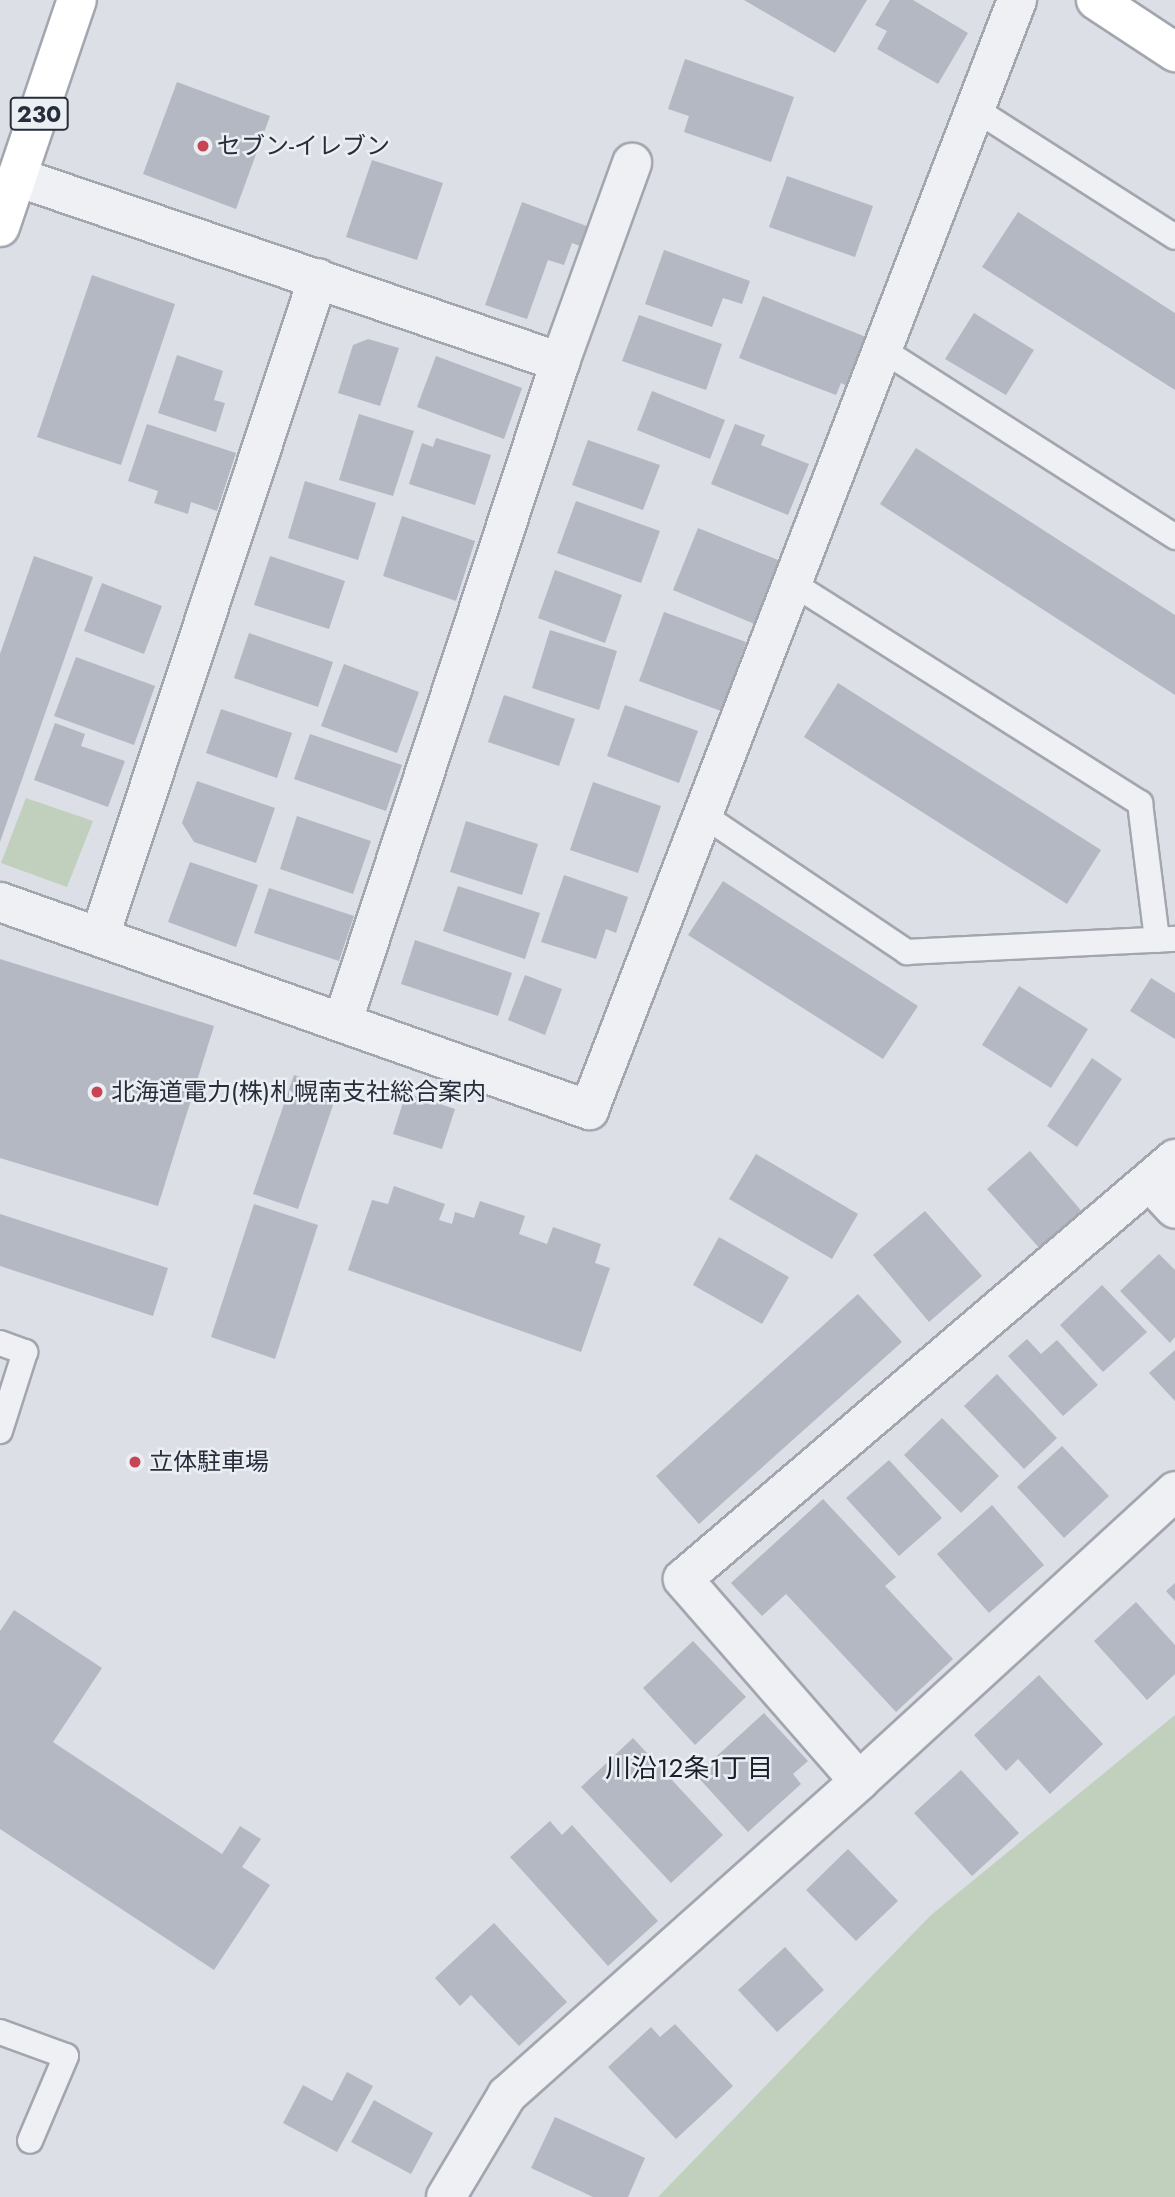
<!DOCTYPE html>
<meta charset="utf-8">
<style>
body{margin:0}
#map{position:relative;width:1175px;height:2197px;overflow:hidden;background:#dcdfe5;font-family:Jost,"Noto Sans JP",sans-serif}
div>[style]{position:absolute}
.green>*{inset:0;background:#c1cfbd}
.building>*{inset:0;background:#b3b8c2}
.roads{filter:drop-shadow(2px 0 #a2a6af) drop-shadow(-2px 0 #a2a6af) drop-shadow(0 2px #a2a6af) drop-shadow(0 -2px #a2a6af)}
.lane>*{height:24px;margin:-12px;padding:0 12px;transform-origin:12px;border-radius:12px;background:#eef0f4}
.street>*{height:38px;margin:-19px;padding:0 19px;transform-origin:19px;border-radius:19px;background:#eef0f4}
.secondary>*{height:38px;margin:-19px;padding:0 19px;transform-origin:19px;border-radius:19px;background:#fff}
.highway>*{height:38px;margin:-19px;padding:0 19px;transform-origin:19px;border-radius:19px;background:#fff}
.dots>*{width:19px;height:19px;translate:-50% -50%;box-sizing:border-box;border:4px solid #ebeef3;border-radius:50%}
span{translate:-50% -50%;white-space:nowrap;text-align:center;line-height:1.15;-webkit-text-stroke:5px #ebeef3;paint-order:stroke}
.shield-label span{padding:2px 5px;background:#ebeef3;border:2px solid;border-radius:5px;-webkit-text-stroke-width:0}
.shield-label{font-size:23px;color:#262d3b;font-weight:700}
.poi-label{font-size:24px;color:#262d3b}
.left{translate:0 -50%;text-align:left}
.neighbourhood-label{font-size:26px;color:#191e2b}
</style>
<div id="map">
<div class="green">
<i style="clip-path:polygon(26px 798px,93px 821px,67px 887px,1px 863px)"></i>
<i style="clip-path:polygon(1175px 1715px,1175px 2197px,658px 2197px,931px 1915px)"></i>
</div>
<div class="building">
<i style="clip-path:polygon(744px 0,867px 0,835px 53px)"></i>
<i style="clip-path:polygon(890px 0,913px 0,968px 33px,938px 84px,877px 49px,887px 31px,875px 25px)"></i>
<i style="clip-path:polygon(685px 59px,794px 97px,771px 162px,684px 132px,689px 116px,668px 109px)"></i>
<i style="clip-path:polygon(177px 82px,270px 116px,236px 209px,143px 174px)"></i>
<i style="clip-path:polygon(372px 160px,443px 183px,417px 260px,346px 237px)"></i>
<i style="clip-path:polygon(787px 176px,873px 206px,855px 257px,769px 227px)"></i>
<i style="clip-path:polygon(522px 202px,592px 228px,585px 248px,572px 243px,564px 265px,548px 260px,527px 319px,485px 305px)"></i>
<i style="clip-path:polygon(1018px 212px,1175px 313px,1175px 390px,982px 267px)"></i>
<i style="clip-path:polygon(664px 250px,750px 281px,742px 304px,723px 298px,712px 327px,645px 304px)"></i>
<i style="clip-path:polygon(92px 275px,175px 304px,121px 465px,37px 437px)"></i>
<i style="clip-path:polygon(763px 296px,866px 337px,847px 386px,841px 383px,836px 395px,739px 358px)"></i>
<i style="clip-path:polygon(974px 313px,1034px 350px,1006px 395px,945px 359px)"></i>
<i style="clip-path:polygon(639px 315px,722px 344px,706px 390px,622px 361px)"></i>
<i style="clip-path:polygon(368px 339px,399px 348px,380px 406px,338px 393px,353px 345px)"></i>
<i style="clip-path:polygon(177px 355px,223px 371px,214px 400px,225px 403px,216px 432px,158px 413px)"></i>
<i style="clip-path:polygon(436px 356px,522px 388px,504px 439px,417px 407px)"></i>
<i style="clip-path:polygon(652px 391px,725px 420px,710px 459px,637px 430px)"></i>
<i style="clip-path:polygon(359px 414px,414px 431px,393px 496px,339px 480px)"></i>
<i style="clip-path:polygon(147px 424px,236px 453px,217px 511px,191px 502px,188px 514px,154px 503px,158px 491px,128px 481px)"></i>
<i style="clip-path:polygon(735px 424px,765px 435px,761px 445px,809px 464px,788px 515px,711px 484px)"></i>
<i style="clip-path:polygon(436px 438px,491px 455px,475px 505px,409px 484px,422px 443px,433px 447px)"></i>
<i style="clip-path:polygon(588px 440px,660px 465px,643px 510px,572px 485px)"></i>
<i style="clip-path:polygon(916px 448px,1175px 615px,1175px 695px,880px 504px)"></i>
<i style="clip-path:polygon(305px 481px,376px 503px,358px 560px,288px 538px)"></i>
<i style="clip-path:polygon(576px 501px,660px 531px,641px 583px,557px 553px)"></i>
<i style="clip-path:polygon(402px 516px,475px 541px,456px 601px,383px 576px)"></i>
<i style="clip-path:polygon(698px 528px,783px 562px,757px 625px,673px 590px)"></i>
<i style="clip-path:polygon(34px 556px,93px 577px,0 842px,0 654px)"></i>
<i style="clip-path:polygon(270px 556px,345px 581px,329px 629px,254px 605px)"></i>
<i style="clip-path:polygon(555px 570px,622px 595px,605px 643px,538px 618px)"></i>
<i style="clip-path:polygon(102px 583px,162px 606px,144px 654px,84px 631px)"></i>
<i style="clip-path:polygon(664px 612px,746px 642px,721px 711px,639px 681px)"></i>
<i style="clip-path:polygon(550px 630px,617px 651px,599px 710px,532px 688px)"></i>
<i style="clip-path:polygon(249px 633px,333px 662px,318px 707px,234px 678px)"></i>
<i style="clip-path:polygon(76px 657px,155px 686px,134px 745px,54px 716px)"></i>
<i style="clip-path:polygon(344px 664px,419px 692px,397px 753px,321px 726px)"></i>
<i style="clip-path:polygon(838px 683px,1101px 850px,1067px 904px,804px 737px)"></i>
<i style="clip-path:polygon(504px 695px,575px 719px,559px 766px,488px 742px)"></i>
<i style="clip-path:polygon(625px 705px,698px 731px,679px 783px,607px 756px)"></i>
<i style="clip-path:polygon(221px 709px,292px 733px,277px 778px,206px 753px)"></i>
<i style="clip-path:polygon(55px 723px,85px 734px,81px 746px,125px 761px,108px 807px,34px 780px)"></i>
<i style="clip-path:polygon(310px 734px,402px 765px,386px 811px,294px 779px)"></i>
<i style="clip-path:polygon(197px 781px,275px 808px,256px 863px,194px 842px,182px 823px)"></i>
<i style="clip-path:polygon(593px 782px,661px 806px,638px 873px,570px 850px)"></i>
<i style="clip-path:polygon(297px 816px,371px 841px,353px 894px,280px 869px)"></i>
<i style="clip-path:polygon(466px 821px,538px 844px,522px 895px,450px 872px)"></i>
<i style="clip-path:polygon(190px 862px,258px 885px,236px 947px,168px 922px)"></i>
<i style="clip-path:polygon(564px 875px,628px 897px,616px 933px,606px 929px,596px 959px,541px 942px)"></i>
<i style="clip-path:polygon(723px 881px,918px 1006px,883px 1059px,688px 935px)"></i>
<i style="clip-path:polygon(458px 886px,540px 913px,525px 959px,443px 931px)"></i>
<i style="clip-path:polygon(269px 888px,354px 916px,339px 961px,254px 933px)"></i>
<i style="clip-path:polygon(415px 940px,512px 973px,498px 1016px,401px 984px)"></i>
<i style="clip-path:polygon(0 959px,214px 1026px,158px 1206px,0 1158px)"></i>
<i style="clip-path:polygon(525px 975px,562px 989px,545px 1035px,508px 1020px)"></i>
<i style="clip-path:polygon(1151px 978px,1175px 993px,1175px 1039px,1130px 1011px)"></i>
<i style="clip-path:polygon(1019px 986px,1088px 1029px,1051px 1088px,982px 1045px)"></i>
<i style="clip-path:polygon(1092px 1058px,1122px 1079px,1077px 1147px,1047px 1126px)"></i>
<i style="clip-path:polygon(294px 1075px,338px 1090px,298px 1209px,253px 1194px)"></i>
<i style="clip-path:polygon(406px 1093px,455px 1109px,442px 1149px,393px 1134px)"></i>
<i style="clip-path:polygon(1030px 1151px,1084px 1214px,1041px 1250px,987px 1189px)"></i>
<i style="clip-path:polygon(756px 1154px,858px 1214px,832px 1259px,729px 1199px)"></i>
<i style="clip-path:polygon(394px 1186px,445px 1204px,439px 1220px,452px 1224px,455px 1212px,474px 1218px,480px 1201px,525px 1216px,519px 1234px,547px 1244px,553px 1227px,601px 1244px,595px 1263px,610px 1268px,581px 1352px,348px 1270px,372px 1200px,388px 1204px)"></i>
<i style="clip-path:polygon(254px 1204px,318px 1225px,275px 1359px,211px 1337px)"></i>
<i style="clip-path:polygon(925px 1211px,982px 1276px,929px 1322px,873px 1255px)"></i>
<i style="clip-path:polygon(0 1214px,168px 1268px,153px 1316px,0 1266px)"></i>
<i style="clip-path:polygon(719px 1237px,789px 1277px,762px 1324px,693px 1285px)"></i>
<i style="clip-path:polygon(1159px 1254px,1175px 1270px,1175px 1337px,1170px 1343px,1120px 1291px)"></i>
<i style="clip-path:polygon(1102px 1285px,1147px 1332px,1103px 1372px,1060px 1325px)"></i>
<i style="clip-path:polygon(858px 1294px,902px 1342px,699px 1524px,656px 1476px)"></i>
<i style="clip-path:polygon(1027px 1339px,1041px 1354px,1057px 1340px,1098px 1385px,1063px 1416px,1008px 1356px)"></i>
<i style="clip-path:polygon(1175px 1350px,1175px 1401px,1149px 1373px)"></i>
<i style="clip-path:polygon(997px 1374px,1057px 1438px,1024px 1469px,964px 1406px)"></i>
<i style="clip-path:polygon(942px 1418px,999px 1476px,961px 1513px,904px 1455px)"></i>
<i style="clip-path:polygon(1062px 1446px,1109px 1496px,1064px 1538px,1017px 1487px)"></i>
<i style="clip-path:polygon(889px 1460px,942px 1518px,899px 1556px,846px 1498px)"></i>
<i style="clip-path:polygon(823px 1499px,896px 1577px,885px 1586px,953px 1659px,896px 1712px,786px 1594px,762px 1616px,731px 1583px)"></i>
<i style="clip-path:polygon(992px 1505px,1044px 1565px,989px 1613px,937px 1554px)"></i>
<i style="clip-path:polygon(1175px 1583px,1175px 1601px,1166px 1591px)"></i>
<i style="clip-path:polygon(1136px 1602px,1175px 1645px,1175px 1674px,1147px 1700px,1094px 1641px)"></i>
<i style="clip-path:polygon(14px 1610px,102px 1668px,53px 1742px,222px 1854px,240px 1826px,261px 1839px,242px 1867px,270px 1885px,214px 1970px,0 1829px,0 1631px)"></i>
<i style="clip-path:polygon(693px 1641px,746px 1697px,695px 1745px,643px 1688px)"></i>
<i style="clip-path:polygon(1039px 1675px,1103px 1744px,1050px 1794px,1018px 1759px,1006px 1771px,974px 1735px)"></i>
<i style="clip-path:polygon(764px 1713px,808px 1761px,793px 1774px,801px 1784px,748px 1832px,696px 1775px)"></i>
<i style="clip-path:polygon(633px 1738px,723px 1835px,671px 1883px,581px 1787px)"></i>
<i style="clip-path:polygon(961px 1770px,1019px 1833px,972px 1876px,914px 1813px)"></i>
<i style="clip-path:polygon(550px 1821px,562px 1835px,572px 1825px,658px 1921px,608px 1966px,510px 1857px)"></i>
<i style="clip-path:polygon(848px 1849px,898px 1901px,856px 1941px,806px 1890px)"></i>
<i style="clip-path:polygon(494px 1923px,567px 2002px,519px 2046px,471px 1995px,460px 2006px,435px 1978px)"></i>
<i style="clip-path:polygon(785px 1947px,824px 1990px,777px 2032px,738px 1990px)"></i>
<i style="clip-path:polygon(675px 2024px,733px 2086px,676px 2139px,608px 2067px,651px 2027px,660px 2037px)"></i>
<i style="clip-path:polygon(347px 2072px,373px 2086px,337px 2152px,283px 2123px,303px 2085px,332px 2101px)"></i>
<i style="clip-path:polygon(374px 2100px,433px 2133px,411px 2174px,351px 2142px)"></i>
<i style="clip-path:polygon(555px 2117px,645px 2158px,628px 2197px,593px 2197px,531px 2168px)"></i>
</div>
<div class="roads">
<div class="lane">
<i style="left:975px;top:109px;width:237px;rotate:32.6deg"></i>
<i style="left:883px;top:350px;width:347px;rotate:32.6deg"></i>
<i style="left:792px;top:583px;width:412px;rotate:32.3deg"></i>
<i style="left:1140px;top:803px;width:138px;rotate:82.9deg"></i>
<i style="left:703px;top:815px;width:246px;rotate:33.9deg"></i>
<i style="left:907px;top:952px;width:268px;rotate:-2.8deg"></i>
<i style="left:0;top:1343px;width:27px;rotate:20deg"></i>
<i style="left:25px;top:1352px;width:83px;rotate:107.6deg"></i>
<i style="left:0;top:2032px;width:70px;rotate:20deg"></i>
<i style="left:66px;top:2056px;width:92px;rotate:113deg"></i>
</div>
<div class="street">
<i style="left:17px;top:177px;width:574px;rotate:18.81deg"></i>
<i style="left:0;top:902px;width:625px;rotate:19.45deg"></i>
<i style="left:589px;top:1110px;width:1190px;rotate:-68.91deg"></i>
<i style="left:100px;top:936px;width:693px;rotate:-71.67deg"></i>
<i style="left:343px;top:1021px;width:694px;rotate:-71.77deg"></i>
<i style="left:560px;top:362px;width:212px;rotate:-70.1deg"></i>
<i style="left:1151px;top:1183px;width:35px;rotate:47deg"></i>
<i style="left:859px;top:1781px;width:268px;rotate:-131.1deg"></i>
<i style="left:683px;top:1579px;width:647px;rotate:-40.49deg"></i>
<i style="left:446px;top:2197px;width:119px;rotate:-59.1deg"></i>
<i style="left:507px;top:2095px;width:472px;rotate:-41.7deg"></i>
<i style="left:859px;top:1781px;width:429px;rotate:-42.5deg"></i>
</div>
<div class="secondary">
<i style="left:1096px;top:0;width:95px;rotate:33.4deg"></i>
</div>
<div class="highway">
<i style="left:0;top:227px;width:240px;rotate:-71.3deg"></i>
</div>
</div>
<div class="dots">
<i style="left:203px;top:146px;background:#c74454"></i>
<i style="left:97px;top:1092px;background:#c74454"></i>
<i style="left:135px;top:1462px;background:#c74454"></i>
</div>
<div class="shield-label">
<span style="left:39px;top:114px">230</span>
</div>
<div class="poi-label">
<span class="left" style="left:217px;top:146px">セブン-イレブン</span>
<span class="left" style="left:111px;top:1092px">北海道電力(株)札幌南支社総合案内</span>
<span class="left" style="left:149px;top:1462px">立体駐車場</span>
</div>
<div class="neighbourhood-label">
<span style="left:689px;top:1769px">川沿12条1丁目</span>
</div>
</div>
